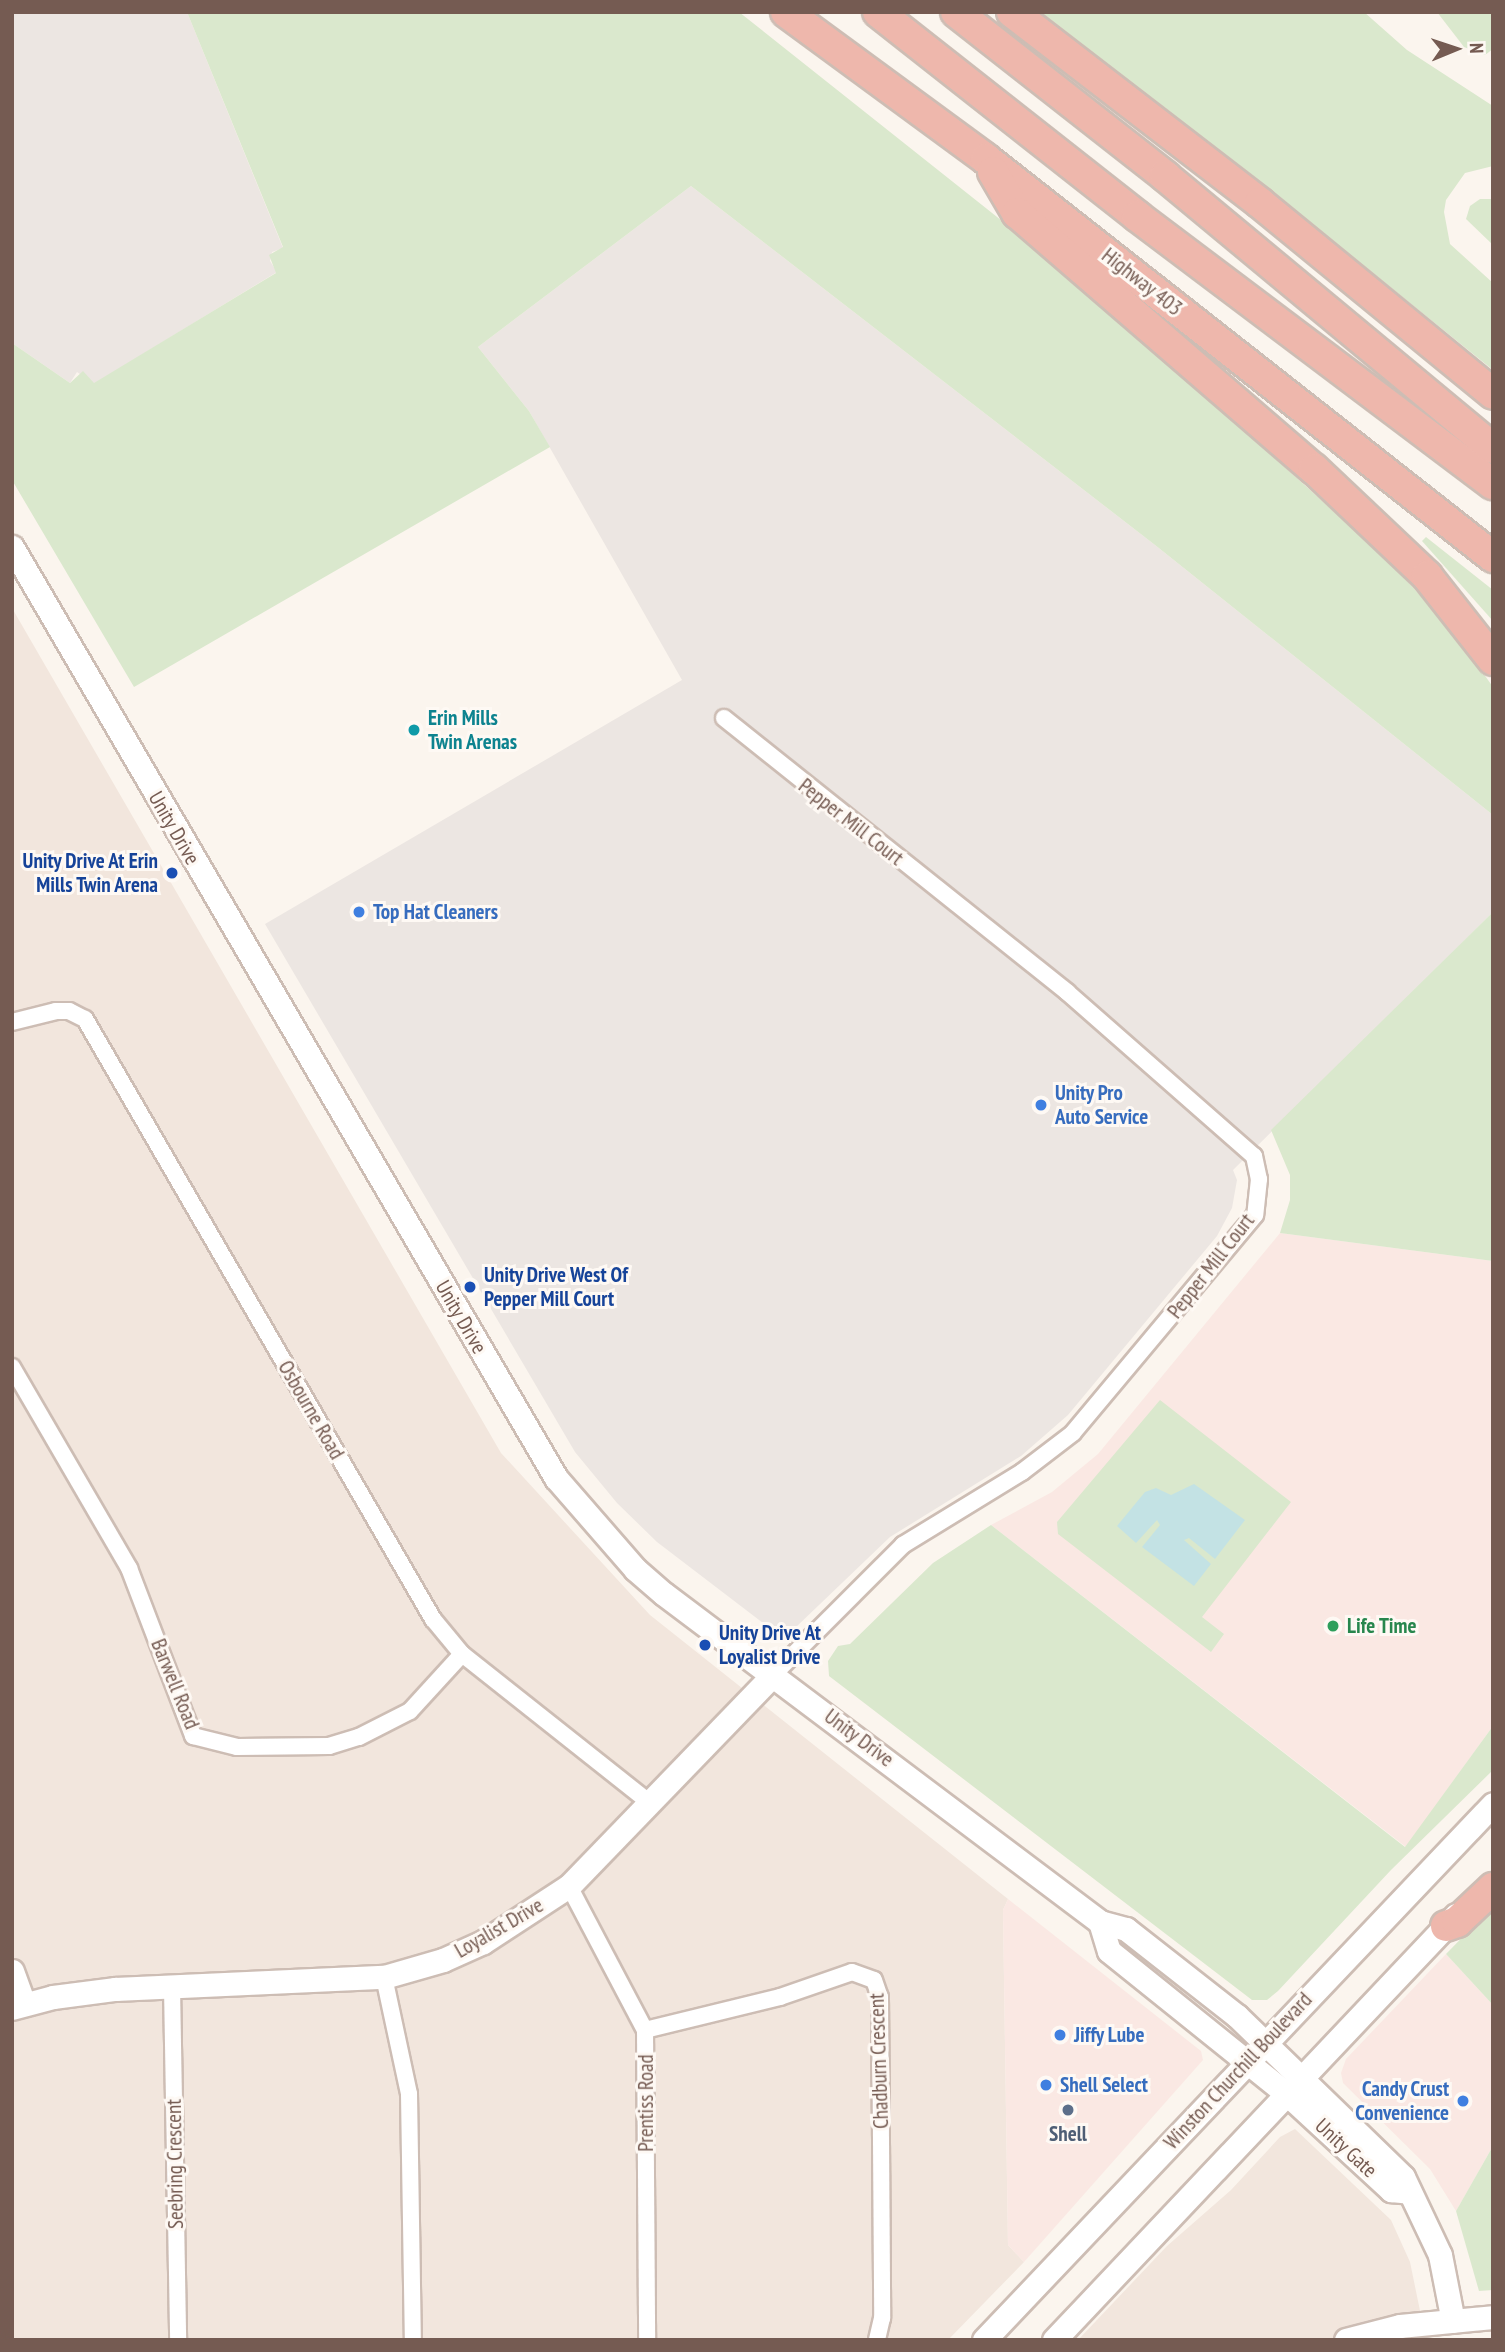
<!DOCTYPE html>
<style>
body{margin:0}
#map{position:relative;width:1505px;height:2352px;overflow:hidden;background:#fbf5ee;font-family:"PT Sans Narrow",sans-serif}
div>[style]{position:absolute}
.residential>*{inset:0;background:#f2e6dd}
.commercial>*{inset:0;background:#fae8e3}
.industrial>*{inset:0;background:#ece6e2}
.green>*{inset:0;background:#dae8cd}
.water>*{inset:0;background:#c3e2e4}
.roads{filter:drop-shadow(2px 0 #cdbdb4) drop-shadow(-2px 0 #cdbdb4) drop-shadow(0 2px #cdbdb4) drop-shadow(0 -2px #cdbdb4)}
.street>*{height:16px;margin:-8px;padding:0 8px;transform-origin:8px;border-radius:8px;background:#fff}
.secondary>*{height:23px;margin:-11.5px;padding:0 11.5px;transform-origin:11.5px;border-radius:11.5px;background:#fff}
.highway>*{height:30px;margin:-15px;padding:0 15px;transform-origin:15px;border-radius:15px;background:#eeb7ac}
.dots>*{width:19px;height:19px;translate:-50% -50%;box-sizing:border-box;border:4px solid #fef9f4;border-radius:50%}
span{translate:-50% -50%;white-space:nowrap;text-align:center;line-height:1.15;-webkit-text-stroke:6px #fef9f4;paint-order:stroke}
.street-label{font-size:21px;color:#755b52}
.culture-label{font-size:21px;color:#0d838f;font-weight:700}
.left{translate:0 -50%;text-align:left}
.transit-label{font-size:21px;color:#164399;font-weight:700}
.right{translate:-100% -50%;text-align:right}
.shop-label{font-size:21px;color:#366cbe;font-weight:700}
.leisure-label{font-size:21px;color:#27864d;font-weight:700}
.service-label{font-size:21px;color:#4e5e75;font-weight:700}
.frame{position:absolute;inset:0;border:14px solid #755b52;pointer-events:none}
.north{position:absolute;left:1421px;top:14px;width:70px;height:70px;-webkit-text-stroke:5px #fef9f4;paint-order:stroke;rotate:88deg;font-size:19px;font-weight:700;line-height:28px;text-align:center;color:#755b52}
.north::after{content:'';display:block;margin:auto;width:24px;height:32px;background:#755b52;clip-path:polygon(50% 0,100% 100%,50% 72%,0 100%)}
</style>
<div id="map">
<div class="residential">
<i style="clip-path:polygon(12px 608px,501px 1453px,650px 1615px,1008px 1899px,1003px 1910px,1008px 2245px,1024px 2262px,948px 2340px,12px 2340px)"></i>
<i style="clip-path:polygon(1295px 2129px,1391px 2220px,1410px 2262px,1426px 2340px,1078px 2340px,1167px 2246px,1231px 2190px,1280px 2137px)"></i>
</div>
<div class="commercial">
<i style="clip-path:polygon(1280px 1233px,1493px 1261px,1493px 1726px,1406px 1847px,991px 1525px,1052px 1492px,1098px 1454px)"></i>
<i style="clip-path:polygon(1008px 1899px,1201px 2051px,1203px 2060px,1024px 2262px,1008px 2245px,1003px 1910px)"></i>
<i style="clip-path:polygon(1446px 1954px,1493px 2005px,1493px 2146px,1456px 2211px,1430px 2169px,1343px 2083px,1341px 2073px,1346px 2059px)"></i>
</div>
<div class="industrial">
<i style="clip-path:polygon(12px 12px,187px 12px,283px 248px,272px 252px,270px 261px,277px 272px,94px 384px,77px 372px,70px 383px,12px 343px)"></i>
<i style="clip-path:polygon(691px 186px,1155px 545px,1493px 815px,1493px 912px,1233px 1170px,1237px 1180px,1232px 1208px,1217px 1236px,1068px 1415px,1021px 1456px,890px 1537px,795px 1628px,780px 1636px,657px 1542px,617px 1503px,575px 1452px,265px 924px,682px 680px,529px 411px,478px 347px)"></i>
</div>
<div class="green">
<i style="clip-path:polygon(187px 12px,739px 12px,1016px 232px,1163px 357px,1392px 564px,1456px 635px,1493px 687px,1493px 815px,1155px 545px,691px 186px,478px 347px,529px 411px,550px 447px,134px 687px,12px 480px,12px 343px,70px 383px,83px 371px,94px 383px,276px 273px,269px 255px,283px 247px)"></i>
<i style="clip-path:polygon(1033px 12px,1364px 12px,1407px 50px,1493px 106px,1493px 166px,1465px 173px,1446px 200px,1444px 212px,1450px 244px,1493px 283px,1493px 370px,1235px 162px)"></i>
<i style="clip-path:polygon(1437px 12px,1493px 12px,1493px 49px,1485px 55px,1464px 47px)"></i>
<i style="clip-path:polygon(1480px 199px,1493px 199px,1493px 245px,1466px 219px,1470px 206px)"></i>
<i style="clip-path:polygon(1426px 537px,1493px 590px,1493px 621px,1422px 541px)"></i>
<i style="clip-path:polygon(1493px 912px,1493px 1261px,1280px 1233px,1290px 1200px,1290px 1175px,1271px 1130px)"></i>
<i style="clip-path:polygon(1160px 1400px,1291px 1502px,1202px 1617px,1224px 1634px,1211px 1652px,1058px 1534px,1057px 1522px)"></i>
<i style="clip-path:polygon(991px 1525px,1405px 1847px,1493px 1726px,1493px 1770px,1391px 1870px,1278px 1991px,1267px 2000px,1252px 2000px,829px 1676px,828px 1661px,838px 1646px,850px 1644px,933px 1563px)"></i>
<i style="clip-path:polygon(1493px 1906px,1493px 2005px,1446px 1954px)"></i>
<i style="clip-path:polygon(1493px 2146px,1493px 2290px,1479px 2291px,1456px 2211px)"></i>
</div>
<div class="water">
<i style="clip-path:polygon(1194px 1484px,1245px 1520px,1215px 1559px,1189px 1538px,1184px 1540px,1211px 1564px,1194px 1586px,1142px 1547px,1160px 1525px,1157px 1520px,1136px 1543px,1117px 1526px,1145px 1492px,1156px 1488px,1171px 1495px)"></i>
</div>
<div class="roads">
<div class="street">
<i style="left:724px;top:718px;width:439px;rotate:38.6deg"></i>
<i style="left:1067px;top:992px;width:249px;rotate:41.3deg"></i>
<i style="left:1254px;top:1156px;width:24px;rotate:78deg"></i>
<i style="left:1259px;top:1179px;width:36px;rotate:96deg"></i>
<i style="left:1255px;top:1215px;width:284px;rotate:129.9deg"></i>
<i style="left:1073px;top:1433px;width:64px;rotate:142.6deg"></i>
<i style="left:1022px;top:1472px;width:140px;rotate:148.5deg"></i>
<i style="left:903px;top:1545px;width:184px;rotate:135deg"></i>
<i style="left:12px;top:1022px;width:45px;rotate:-14deg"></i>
<i style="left:56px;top:1011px;width:13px"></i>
<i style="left:69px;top:1011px;width:18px;rotate:27deg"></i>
<i style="left:85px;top:1019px;width:694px;rotate:59.89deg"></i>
<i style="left:433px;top:1619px;width:45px;rotate:50.4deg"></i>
<i style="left:462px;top:1654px;width:240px;rotate:38.4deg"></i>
<i style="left:12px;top:1367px;width:233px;rotate:59.8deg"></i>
<i style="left:129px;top:1568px;width:180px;rotate:69.1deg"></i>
<i style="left:193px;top:1736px;width:45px;rotate:14deg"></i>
<i style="left:237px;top:1747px;width:92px;rotate:-0.6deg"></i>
<i style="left:329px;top:1746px;width:31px;rotate:-17deg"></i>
<i style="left:359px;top:1737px;width:57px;rotate:-27deg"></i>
<i style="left:410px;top:1711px;width:77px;rotate:-47.6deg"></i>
<i style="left:569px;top:1886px;width:163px;rotate:62.2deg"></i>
<i style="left:645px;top:2030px;width:310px;rotate:89.6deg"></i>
<i style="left:384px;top:1977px;width:120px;rotate:77.9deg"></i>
<i style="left:409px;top:2094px;width:246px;rotate:89.1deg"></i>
<i style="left:172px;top:1987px;width:353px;rotate:89deg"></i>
<i style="left:645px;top:2030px;width:139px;rotate:-13.7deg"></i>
<i style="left:780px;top:1997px;width:76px;rotate:-19.1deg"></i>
<i style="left:852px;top:1972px;width:23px;rotate:20deg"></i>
<i style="left:874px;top:1980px;width:18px;rotate:71deg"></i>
<i style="left:880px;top:1997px;width:321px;rotate:89.6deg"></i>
<i style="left:882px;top:2318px;width:23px;rotate:103deg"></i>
</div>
<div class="secondary">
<i style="left:12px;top:547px;width:1078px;rotate:59.7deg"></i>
<i style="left:556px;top:1478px;width:121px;rotate:49deg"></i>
<i style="left:635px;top:1569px;width:38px;rotate:41deg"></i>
<i style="left:664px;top:1594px;width:546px;rotate:36.95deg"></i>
<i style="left:1100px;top:1922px;width:27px;rotate:15deg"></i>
<i style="left:1126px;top:1929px;width:141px;rotate:38.1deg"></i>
<i style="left:1237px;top:2016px;width:231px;rotate:44.1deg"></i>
<i style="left:1403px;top:2177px;width:86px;rotate:64.6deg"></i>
<i style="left:1440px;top:2255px;width:67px;rotate:78.9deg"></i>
<i style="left:1100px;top:1922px;width:30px;rotate:73deg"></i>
<i style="left:1109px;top:1951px;width:228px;rotate:38.8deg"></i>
<i style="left:1287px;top:2094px;width:142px;rotate:42.7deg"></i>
<i style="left:1391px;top:2190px;width:18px;rotate:6deg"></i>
<i style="left:12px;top:1971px;width:35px;rotate:70deg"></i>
<i style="left:12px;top:2008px;width:42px;rotate:-15deg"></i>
<i style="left:53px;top:1997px;width:63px;rotate:-7.4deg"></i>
<i style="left:115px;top:1989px;width:269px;rotate:-2.6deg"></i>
<i style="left:384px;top:1977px;width:61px;rotate:-16.1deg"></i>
<i style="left:443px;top:1960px;width:44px;rotate:-24.2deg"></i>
<i style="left:483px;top:1942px;width:103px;rotate:-33.1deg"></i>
<i style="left:569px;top:1886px;width:293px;rotate:-46deg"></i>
<i style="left:984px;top:2340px;width:739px;rotate:-46.48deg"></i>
<i style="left:1054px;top:2340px;width:585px;rotate:-46.59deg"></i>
<i style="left:1346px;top:2340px;width:56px;rotate:-14.5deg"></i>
<i style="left:1400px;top:2326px;width:93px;rotate:-5.5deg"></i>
</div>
<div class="highway">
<i style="left:786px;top:12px;width:248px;rotate:36.3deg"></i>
<i style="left:986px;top:159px;width:645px;rotate:38.13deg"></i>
<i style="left:878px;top:12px;width:330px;rotate:38.2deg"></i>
<i style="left:1137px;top:216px;width:446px;rotate:37deg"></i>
<i style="left:956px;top:12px;width:266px;rotate:38.1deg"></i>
<i style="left:1165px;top:176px;width:426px;rotate:39.7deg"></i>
<i style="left:1012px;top:12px;width:313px;rotate:37.6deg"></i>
<i style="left:1260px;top:203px;width:301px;rotate:39.3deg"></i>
<i style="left:993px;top:172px;width:48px;rotate:59.7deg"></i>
<i style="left:1017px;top:213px;width:392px;rotate:40.8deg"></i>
<i style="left:1314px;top:469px;width:156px;rotate:43.4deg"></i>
<i style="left:1427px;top:576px;width:107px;rotate:51.8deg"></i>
<i style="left:1446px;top:1926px;width:12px;rotate:-20deg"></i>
<i style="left:1457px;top:1922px;width:50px;rotate:-43.4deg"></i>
</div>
</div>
<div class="dots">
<i style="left:414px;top:730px;background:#0f9aa8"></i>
<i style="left:172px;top:873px;background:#1a4fb4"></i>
<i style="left:359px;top:912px;background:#3f7fe0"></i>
<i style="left:1041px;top:1105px;background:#3f7fe0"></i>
<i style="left:470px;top:1287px;background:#1a4fb4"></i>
<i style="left:1333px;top:1626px;background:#2e9e5b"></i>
<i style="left:705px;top:1645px;background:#1a4fb4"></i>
<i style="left:1060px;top:2035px;background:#3f7fe0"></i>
<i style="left:1046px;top:2085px;background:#3f7fe0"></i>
<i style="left:1463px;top:2101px;background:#3f7fe0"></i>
<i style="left:1068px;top:2110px;background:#5c6f8a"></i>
</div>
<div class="street-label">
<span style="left:1142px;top:282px;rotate:38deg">Highway 403</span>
<span style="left:851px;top:822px;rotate:38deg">Pepper Mill Court</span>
<span style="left:174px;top:828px;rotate:60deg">Unity Drive</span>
<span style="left:1211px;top:1266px;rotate:-52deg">Pepper Mill Court</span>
<span style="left:461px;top:1317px;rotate:60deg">Unity Drive</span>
<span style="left:311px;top:1410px;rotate:60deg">Osbourne Road</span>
<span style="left:175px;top:1684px;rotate:68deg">Barwell Road</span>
<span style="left:859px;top:1738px;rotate:37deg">Unity Drive</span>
<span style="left:499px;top:1928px;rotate:-30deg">Loyalist Drive</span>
<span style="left:879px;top:2061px;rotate:-92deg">Chadburn Crescent</span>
<span style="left:1238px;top:2071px;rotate:-47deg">Winston Churchill Boulevard</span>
<span style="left:646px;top:2103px;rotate:-90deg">Prentiss Road</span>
<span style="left:1346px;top:2148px;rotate:43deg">Unity Gate</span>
<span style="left:175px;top:2164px;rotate:-91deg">Seebring Crescent</span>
</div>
<div class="culture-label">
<span class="left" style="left:428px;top:730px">Erin Mills<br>Twin Arenas</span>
</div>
<div class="transit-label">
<span class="right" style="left:158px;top:873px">Unity Drive At Erin<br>Mills Twin Arena</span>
<span class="left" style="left:484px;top:1287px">Unity Drive West Of<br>Pepper Mill Court</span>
<span class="left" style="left:719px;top:1645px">Unity Drive At<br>Loyalist Drive</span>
</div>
<div class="shop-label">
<span class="left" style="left:373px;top:912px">Top Hat Cleaners</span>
<span class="left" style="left:1055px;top:1105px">Unity Pro<br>Auto Service</span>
<span class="left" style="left:1074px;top:2035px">Jiffy Lube</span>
<span class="left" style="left:1060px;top:2085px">Shell Select</span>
<span class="right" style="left:1449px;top:2101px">Candy Crust<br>Convenience</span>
</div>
<div class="leisure-label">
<span class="left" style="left:1347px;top:1626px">Life Time</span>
</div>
<div class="service-label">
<span style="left:1068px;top:2134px">Shell</span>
</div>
<div class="frame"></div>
<div class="north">N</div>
</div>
